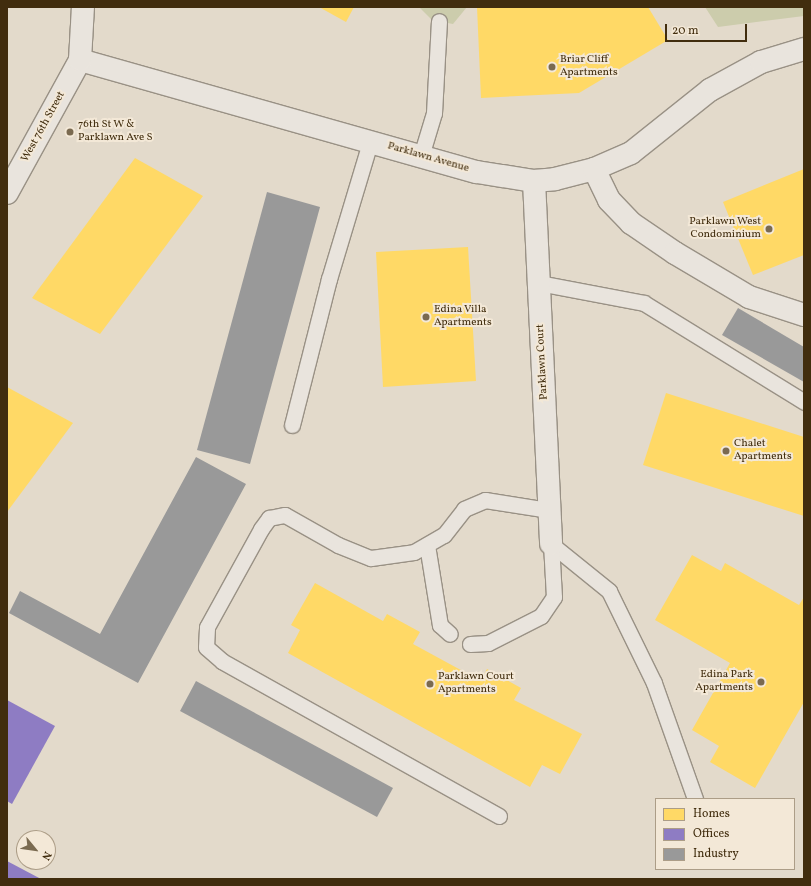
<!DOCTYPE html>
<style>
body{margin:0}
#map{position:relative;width:811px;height:886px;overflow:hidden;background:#e3dacb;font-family:Vollkorn,serif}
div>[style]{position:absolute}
.green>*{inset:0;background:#ccccac}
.homes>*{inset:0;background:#ffd966}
.offices>*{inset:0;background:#8e7cc3}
.industry>*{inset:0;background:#999}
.roads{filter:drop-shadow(1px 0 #999185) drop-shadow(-1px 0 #999185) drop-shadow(0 1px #999185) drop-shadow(0 -1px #999185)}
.service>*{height:15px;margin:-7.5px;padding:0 7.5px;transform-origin:7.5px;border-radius:7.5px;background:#e9e4dd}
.minor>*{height:22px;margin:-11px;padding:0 11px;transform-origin:11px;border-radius:11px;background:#e9e4dd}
.tertiary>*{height:22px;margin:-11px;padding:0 11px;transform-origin:11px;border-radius:11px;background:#e9e4dd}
.dots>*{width:11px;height:11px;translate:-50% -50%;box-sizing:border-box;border:2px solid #f3e8d7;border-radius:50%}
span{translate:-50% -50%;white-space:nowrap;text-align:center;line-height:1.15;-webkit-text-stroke:4px #f3e8d7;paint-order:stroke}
.poi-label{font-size:11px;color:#412d0e}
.left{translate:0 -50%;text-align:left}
.right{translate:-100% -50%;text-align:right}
.street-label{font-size:11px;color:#412d0e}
.frame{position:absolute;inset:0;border:8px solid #412d0e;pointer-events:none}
.legend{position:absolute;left:655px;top:798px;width:140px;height:72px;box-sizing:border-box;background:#f3e8d7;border:1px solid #ac9d87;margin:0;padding:5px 7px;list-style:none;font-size:12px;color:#412d0e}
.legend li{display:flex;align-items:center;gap:8px;height:20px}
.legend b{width:20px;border:1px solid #ac9d87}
.north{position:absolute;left:16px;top:830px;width:40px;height:40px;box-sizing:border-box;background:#f3e8d7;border:1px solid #ac9d87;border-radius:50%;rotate:119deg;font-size:11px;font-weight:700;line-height:16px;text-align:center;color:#412d0e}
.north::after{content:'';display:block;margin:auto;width:14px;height:18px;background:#7a6a50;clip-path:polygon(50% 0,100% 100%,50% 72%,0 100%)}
.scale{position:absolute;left:665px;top:24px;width:82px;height:18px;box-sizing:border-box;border:2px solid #412d0e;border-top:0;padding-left:5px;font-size:12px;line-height:14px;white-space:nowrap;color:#412d0e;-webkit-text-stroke:3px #f3e8d7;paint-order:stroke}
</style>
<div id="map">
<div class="green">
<i style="clip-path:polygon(419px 7px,467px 7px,453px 24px,432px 20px)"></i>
<i style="clip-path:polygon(705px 7px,804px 7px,804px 16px,718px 27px)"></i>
</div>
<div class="homes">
<i style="clip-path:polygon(319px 7px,354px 7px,346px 22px)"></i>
<i style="clip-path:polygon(477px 7px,648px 7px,668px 40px,579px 93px,481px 98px)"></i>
<i style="clip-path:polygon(135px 158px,203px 196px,100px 334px,32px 298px)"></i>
<i style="clip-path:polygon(804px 169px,804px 255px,753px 275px,723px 202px)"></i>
<i style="clip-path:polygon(468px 247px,476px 381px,383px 387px,376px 252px)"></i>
<i style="clip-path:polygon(7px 387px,73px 423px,7px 512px)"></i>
<i style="clip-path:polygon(666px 393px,804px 437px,804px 516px,643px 465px)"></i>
<i style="clip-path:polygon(692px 555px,721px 571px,725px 563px,799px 605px,804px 597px,804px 702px,755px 788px,710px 762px,719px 746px,692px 730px,730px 663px,655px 620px)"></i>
<i style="clip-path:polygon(315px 583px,383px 621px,387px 614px,420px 632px,413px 644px,481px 681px,487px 669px,521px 688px,514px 700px,582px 734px,560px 774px,542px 765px,530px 787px,288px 653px,300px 630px,291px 625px)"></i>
</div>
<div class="offices">
<i style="clip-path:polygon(7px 700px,55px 726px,12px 804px,7px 801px)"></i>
<i style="clip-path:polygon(7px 861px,41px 879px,7px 879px)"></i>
</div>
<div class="industry">
<i style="clip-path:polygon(267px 192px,320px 207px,250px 464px,197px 450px)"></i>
<i style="clip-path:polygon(738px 308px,804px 347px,804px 382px,722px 335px)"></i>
<i style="clip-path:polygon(196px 457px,246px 484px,138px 683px,9px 613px,20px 591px,100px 634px)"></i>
<i style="clip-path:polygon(196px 681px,393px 788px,377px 817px,180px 711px)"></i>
</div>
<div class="roads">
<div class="service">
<i style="left:421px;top:156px;width:45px;rotate:-73.2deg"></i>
<i style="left:434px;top:113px;width:92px;rotate:-86.9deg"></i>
<i style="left:539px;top:283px;width:107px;rotate:10.8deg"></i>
<i style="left:644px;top:303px;width:188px;rotate:31.7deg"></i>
<i style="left:292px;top:425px;width:151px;rotate:-75.8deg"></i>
<i style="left:329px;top:279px;width:143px;rotate:-73.3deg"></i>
<i style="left:551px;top:544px;width:75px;rotate:39deg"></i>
<i style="left:609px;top:591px;width:102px;rotate:63.9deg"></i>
<i style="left:654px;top:683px;width:123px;rotate:70.5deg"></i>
<i style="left:427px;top:545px;width:81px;rotate:80.8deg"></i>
<i style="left:440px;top:625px;width:13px;rotate:42deg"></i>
<i style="left:470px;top:644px;width:18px;rotate:-3deg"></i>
<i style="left:488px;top:643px;width:59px;rotate:-27deg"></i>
<i style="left:541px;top:616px;width:23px;rotate:-56deg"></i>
<i style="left:554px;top:597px;width:53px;rotate:-93.2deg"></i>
<i style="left:499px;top:816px;width:317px;rotate:-150.8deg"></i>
<i style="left:222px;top:661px;width:21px;rotate:-139deg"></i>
<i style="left:206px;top:647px;width:20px;rotate:-87deg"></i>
<i style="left:207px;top:627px;width:112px;rotate:-61.1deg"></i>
<i style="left:261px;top:529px;width:14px;rotate:-54deg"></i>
<i style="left:269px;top:518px;width:16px;rotate:-11deg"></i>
<i style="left:285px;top:515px;width:61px;rotate:29.5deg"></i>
<i style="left:338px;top:545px;width:35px;rotate:22deg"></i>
<i style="left:371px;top:558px;width:43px;rotate:-7.9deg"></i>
<i style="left:414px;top:552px;width:34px;rotate:-30deg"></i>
<i style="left:444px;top:535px;width:33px;rotate:-52deg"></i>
<i style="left:464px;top:509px;width:23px;rotate:-23deg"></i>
<i style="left:485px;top:500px;width:65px;rotate:8.9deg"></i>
</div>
<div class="minor">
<i style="left:594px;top:169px;width:34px;rotate:64deg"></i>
<i style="left:609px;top:200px;width:32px;rotate:46deg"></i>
<i style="left:631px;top:223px;width:53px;rotate:34.3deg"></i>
<i style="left:675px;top:253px;width:86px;rotate:30.7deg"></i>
<i style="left:749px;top:297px;width:58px;rotate:18.1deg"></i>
<i style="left:534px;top:181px;width:363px;rotate:87.3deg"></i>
</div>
<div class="tertiary">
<i style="left:80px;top:60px;width:412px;rotate:15.8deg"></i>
<i style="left:477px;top:172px;width:58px;rotate:9deg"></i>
<i style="left:534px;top:181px;width:21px;rotate:-5deg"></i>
<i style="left:555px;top:179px;width:40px;rotate:-14.4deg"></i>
<i style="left:594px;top:169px;width:40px;rotate:-23.4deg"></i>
<i style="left:631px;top:153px;width:101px;rotate:-38.6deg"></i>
<i style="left:710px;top:90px;width:58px;rotate:-28.8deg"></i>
<i style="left:761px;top:62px;width:45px;rotate:-16.8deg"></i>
<i style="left:7px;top:193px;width:152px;rotate:-61.2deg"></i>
<i style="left:80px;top:60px;width:53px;rotate:-86.8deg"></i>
</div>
</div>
<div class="dots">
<i style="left:552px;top:67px;background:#7a6a50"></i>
<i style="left:70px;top:132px;background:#7a6a50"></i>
<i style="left:769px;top:229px;background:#7a6a50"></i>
<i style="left:426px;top:317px;background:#7a6a50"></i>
<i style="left:726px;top:451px;background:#7a6a50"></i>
<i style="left:761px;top:682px;background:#7a6a50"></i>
<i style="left:430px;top:684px;background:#7a6a50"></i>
</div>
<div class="poi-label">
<span class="left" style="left:560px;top:67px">Briar Cliff<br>Apartments</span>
<span class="left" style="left:78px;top:132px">76th St W &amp;<br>Parklawn Ave S</span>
<span class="right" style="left:761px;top:229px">Parklawn West<br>Condominium</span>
<span class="left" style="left:434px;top:317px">Edina Villa<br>Apartments</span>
<span class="left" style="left:734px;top:451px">Chalet<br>Apartments</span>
<span class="right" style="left:753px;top:682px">Edina Park<br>Apartments</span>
<span class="left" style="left:438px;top:684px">Parklawn Court<br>Apartments</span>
</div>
<div class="street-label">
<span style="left:44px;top:127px;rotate:-61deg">West 76th Street</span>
<span style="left:428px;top:158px;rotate:16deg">Parklawn Avenue</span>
<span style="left:543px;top:362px;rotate:-93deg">Parklawn Court</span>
</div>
<div class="frame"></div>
<ul class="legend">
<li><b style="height:11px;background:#ffd966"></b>Homes</li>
<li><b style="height:11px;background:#8e7cc3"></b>Offices</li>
<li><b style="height:11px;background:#999"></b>Industry</li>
</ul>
<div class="north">N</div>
<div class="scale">20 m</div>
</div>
